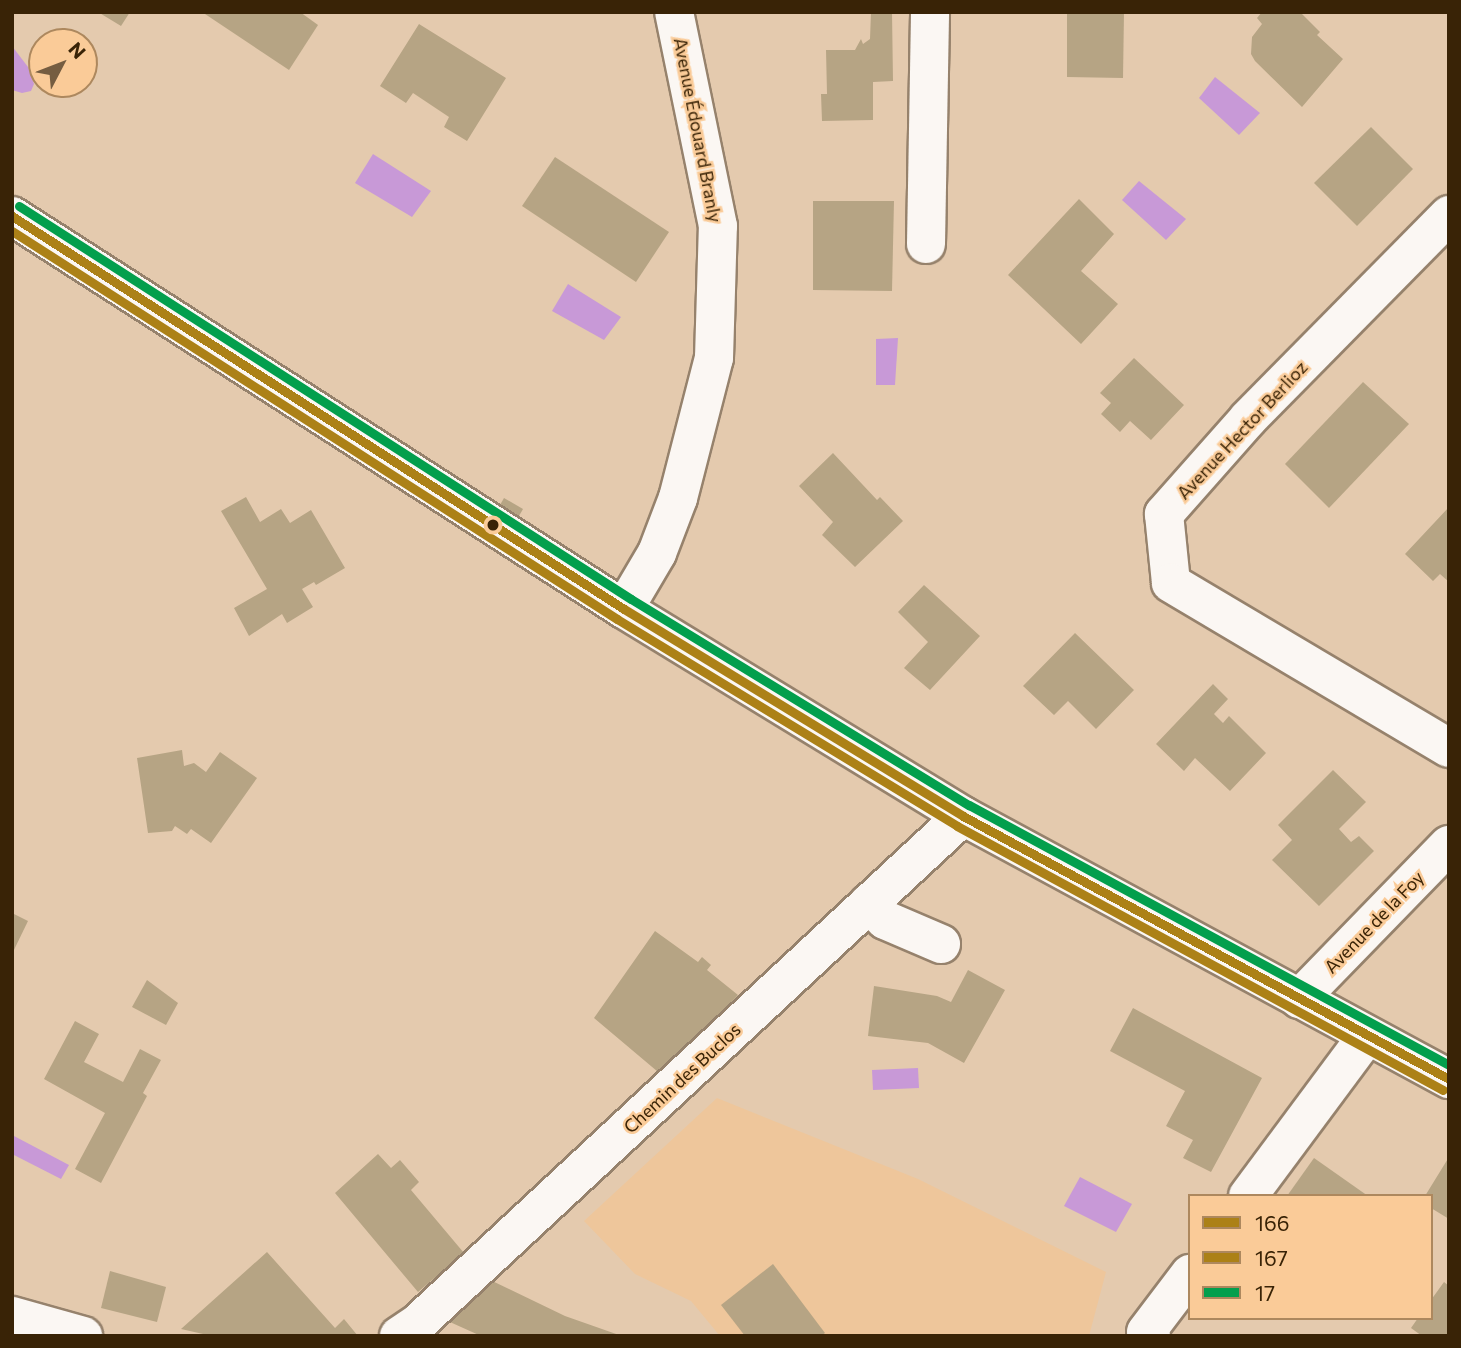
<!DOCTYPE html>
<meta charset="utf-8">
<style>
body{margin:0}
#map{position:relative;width:1461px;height:1348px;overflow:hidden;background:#e4caae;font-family:Commissioner,sans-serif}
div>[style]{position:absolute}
.built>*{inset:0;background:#eec69b}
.water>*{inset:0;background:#c899d7}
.building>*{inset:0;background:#b6a484}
.roads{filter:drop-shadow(2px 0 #96826c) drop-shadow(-2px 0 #96826c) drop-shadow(0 2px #96826c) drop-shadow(0 -2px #96826c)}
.minor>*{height:38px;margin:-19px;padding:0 19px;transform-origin:19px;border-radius:19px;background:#fbf7f3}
.bus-1>*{height:9px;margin:-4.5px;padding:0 4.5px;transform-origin:4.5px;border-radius:4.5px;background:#ac8117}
.bus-2>*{height:9px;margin:-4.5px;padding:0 4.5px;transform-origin:4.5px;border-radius:4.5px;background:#ac8117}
.bus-3>*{height:9px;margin:-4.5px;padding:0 4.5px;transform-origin:4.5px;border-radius:4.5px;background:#039f4d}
.dots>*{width:19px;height:19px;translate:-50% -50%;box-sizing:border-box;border:4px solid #facb98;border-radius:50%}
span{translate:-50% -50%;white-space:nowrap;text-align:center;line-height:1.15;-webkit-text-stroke:5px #facb98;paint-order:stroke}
.street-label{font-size:18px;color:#392306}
.frame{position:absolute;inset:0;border:14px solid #392306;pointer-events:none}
.legend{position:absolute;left:1188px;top:1194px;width:245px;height:126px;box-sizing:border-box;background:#facb98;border:2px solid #ad885e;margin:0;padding:9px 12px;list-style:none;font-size:21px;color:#392306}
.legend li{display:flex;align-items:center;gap:14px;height:35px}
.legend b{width:35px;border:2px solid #ad885e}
.north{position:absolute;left:28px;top:28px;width:70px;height:70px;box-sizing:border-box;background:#facb98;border:2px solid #ad885e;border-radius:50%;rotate:48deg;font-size:19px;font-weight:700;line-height:28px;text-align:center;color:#392306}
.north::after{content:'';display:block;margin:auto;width:24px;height:32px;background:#755d41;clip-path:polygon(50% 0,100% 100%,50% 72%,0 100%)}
</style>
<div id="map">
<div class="built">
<i style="clip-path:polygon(717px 1098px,918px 1179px,1106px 1272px,1089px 1336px,720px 1336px,691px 1301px,635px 1274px,584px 1221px)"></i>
</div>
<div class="water">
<i style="clip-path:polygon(12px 46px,28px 67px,34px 84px,31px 91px,22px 93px,12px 90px)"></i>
<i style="clip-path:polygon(1215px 77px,1260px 113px,1239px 135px,1199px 98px)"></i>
<i style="clip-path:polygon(373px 154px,431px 191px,412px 217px,355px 183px)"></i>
<i style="clip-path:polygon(1139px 181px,1186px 219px,1166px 240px,1122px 200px)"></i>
<i style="clip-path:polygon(568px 284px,621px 317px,604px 340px,552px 311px)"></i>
<i style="clip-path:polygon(898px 338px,895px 385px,876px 385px,876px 339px)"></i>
<i style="clip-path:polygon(918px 1068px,919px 1088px,873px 1090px,872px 1070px)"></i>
<i style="clip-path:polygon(14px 1136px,69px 1165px,61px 1179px,12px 1154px)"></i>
<i style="clip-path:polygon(1080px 1177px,1132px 1204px,1116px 1232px,1064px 1206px)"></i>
</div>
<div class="building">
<i style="clip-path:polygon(98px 12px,130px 12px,121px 26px)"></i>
<i style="clip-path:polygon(206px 12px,300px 12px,318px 25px,289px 70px,205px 14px)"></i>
<i style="clip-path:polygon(871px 12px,892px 12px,893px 81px,873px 82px,873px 120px,822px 121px,821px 94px,827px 94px,826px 50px,855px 50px,861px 39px,863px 44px,870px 39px)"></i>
<i style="clip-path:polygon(1067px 12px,1124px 12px,1123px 78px,1067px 77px)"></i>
<i style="clip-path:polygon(1262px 12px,1300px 12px,1320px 32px,1317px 35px,1343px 59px,1302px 107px,1255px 61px,1251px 54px,1252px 37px,1262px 24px,1257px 18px)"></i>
<i style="clip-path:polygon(419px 24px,506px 78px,467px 141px,444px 127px,449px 117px,413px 93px,406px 103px,380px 86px)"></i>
<i style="clip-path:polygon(1371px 127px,1413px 169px,1357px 226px,1314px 183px)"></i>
<i style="clip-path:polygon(555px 157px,669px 232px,636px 282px,522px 206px)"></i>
<i style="clip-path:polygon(1079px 199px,1114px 234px,1081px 271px,1118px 304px,1081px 344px,1008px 275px)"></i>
<i style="clip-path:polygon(813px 201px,894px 201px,892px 291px,813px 290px)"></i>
<i style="clip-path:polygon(1134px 358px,1184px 405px,1151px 440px,1130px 421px,1120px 432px,1101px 414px,1111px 403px,1100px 393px)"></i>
<i style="clip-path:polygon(1363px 382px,1409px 424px,1329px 508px,1285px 464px)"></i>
<i style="clip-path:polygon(833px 453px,877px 500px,880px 497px,903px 521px,855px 567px,822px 535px,833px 522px,799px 486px)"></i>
<i style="clip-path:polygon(246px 497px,260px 522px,281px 509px,290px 523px,311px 510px,345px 568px,316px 585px,314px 582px,302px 589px,313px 607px,287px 623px,282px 614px,249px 636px,234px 608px,267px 589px,221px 511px)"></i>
<i style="clip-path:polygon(504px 498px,523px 509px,519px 516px,500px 505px)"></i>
<i style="clip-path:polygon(1449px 507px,1449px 582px,1440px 574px,1433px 581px,1405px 554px)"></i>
<i style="clip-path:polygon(924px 585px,980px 636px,930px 690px,904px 668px,928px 642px,898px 612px)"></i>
<i style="clip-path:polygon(1075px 633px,1134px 690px,1096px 729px,1068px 701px,1054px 715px,1023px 686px)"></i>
<i style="clip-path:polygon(1213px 684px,1228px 699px,1214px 714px,1223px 723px,1229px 716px,1266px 753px,1230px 791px,1195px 758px,1184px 771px,1156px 744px)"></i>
<i style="clip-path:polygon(182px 750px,184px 766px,194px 763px,206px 772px,220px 752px,257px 778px,211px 843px,191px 829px,187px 834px,175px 826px,172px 831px,148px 833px,137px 758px)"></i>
<i style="clip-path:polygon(1333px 770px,1366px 802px,1339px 829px,1351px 842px,1359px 836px,1374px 851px,1319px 906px,1272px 860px,1292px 840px,1278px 825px)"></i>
<i style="clip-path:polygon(12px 913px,28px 921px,12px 954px)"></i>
<i style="clip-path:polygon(655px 931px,698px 962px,702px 957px,711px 965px,707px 970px,738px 995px,664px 1077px,594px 1018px)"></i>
<i style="clip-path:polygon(968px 970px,1005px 990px,964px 1063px,928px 1043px,868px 1036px,874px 986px,937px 996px,951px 1002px)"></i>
<i style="clip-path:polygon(147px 980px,178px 1003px,166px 1025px,132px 1007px)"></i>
<i style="clip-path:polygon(1133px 1008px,1262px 1078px,1211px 1172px,1183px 1158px,1193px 1140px,1166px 1126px,1185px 1091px,1110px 1051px)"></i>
<i style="clip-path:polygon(75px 1021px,99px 1034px,84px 1062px,123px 1082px,140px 1049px,161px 1060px,143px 1093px,147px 1096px,101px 1183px,75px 1169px,105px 1113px,44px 1079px)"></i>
<i style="clip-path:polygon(378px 1154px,391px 1168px,400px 1160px,419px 1182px,411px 1190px,464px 1253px,418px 1292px,335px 1193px)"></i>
<i style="clip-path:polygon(1449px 1157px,1449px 1219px,1431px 1208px,1431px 1196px,1425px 1196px)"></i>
<i style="clip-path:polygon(1314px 1158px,1368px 1196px,1287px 1196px)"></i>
<i style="clip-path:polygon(267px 1252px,335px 1328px,344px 1319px,358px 1336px,212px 1336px,181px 1329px)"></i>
<i style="clip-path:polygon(773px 1264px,825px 1333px,821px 1336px,745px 1336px,721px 1305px)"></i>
<i style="clip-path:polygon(110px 1271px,166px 1287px,157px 1322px,101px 1308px)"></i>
<i style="clip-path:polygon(486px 1278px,565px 1316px,619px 1335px,481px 1336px,441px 1318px)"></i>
<i style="clip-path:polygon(1444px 1282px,1449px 1286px,1449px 1336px,1422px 1336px,1411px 1328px,1418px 1318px,1431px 1318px,1431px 1300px)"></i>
</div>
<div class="roads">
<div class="minor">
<i style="left:1449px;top:215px;width:286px;rotate:134.6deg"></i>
<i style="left:1248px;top:419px;width:127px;rotate:131.5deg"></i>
<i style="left:1164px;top:514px;width:69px;rotate:84.2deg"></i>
<i style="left:1171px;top:583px;width:323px;rotate:30.7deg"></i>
<i style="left:12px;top:216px;width:727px;rotate:32.71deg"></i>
<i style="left:624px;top:609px;width:397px;rotate:31.4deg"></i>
<i style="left:963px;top:816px;width:553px;rotate:28.42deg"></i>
<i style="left:926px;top:244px;width:232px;rotate:-89deg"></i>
<i style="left:624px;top:609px;width:65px;rotate:-59.5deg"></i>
<i style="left:657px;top:553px;width:59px;rotate:-69.1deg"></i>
<i style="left:678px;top:498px;width:145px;rotate:-75.6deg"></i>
<i style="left:714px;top:358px;width:132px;rotate:-88.3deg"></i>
<i style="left:718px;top:226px;width:218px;rotate:-101.6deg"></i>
<i style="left:868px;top:904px;width:23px;rotate:43deg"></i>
<i style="left:885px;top:920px;width:61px;rotate:23.2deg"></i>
<i style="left:1299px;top:999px;width:215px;rotate:-45.8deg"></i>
<i style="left:1248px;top:1196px;width:199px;rotate:-53.4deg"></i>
<i style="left:12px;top:1316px;width:74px;rotate:15.7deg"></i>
<i style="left:399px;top:1336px;width:23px;rotate:-34deg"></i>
<i style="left:418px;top:1323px;width:744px;rotate:-42.93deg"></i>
<i style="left:1151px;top:1336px;width:6px;rotate:-141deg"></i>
<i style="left:1146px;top:1332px;width:73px;rotate:-52.8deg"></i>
</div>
</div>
<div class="bus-1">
<i style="left:12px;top:216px;width:727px;rotate:32.71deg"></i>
<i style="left:624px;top:609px;width:397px;rotate:31.4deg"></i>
<i style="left:963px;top:816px;width:553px;rotate:28.42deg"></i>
</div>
<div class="bus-2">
<i style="left:12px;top:231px;width:719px;rotate:32.67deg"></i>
<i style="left:617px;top:619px;width:398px;rotate:31.3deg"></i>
<i style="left:957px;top:826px;width:553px;rotate:28.51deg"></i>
</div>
<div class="bus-3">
<i style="left:19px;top:206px;width:727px;rotate:32.71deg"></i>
<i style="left:631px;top:599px;width:396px;rotate:31.4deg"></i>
<i style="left:969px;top:805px;width:546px;rotate:28.44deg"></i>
</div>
<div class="dots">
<i style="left:493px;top:525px;background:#392306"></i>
</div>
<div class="street-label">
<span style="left:698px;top:130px;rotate:79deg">Avenue Édouard Branly</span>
<span style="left:1242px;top:430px;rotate:-47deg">Avenue Hector Berlioz</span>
<span style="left:1374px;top:922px;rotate:-46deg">Avenue de la Foy</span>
<span style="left:682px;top:1078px;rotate:-43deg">Chemin des Buclos</span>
</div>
<div class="frame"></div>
<ul class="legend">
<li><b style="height:9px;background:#ac8117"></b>166</li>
<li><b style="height:9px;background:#ac8117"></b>167</li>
<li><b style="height:9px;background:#039f4d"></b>17</li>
</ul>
<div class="north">N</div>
</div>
